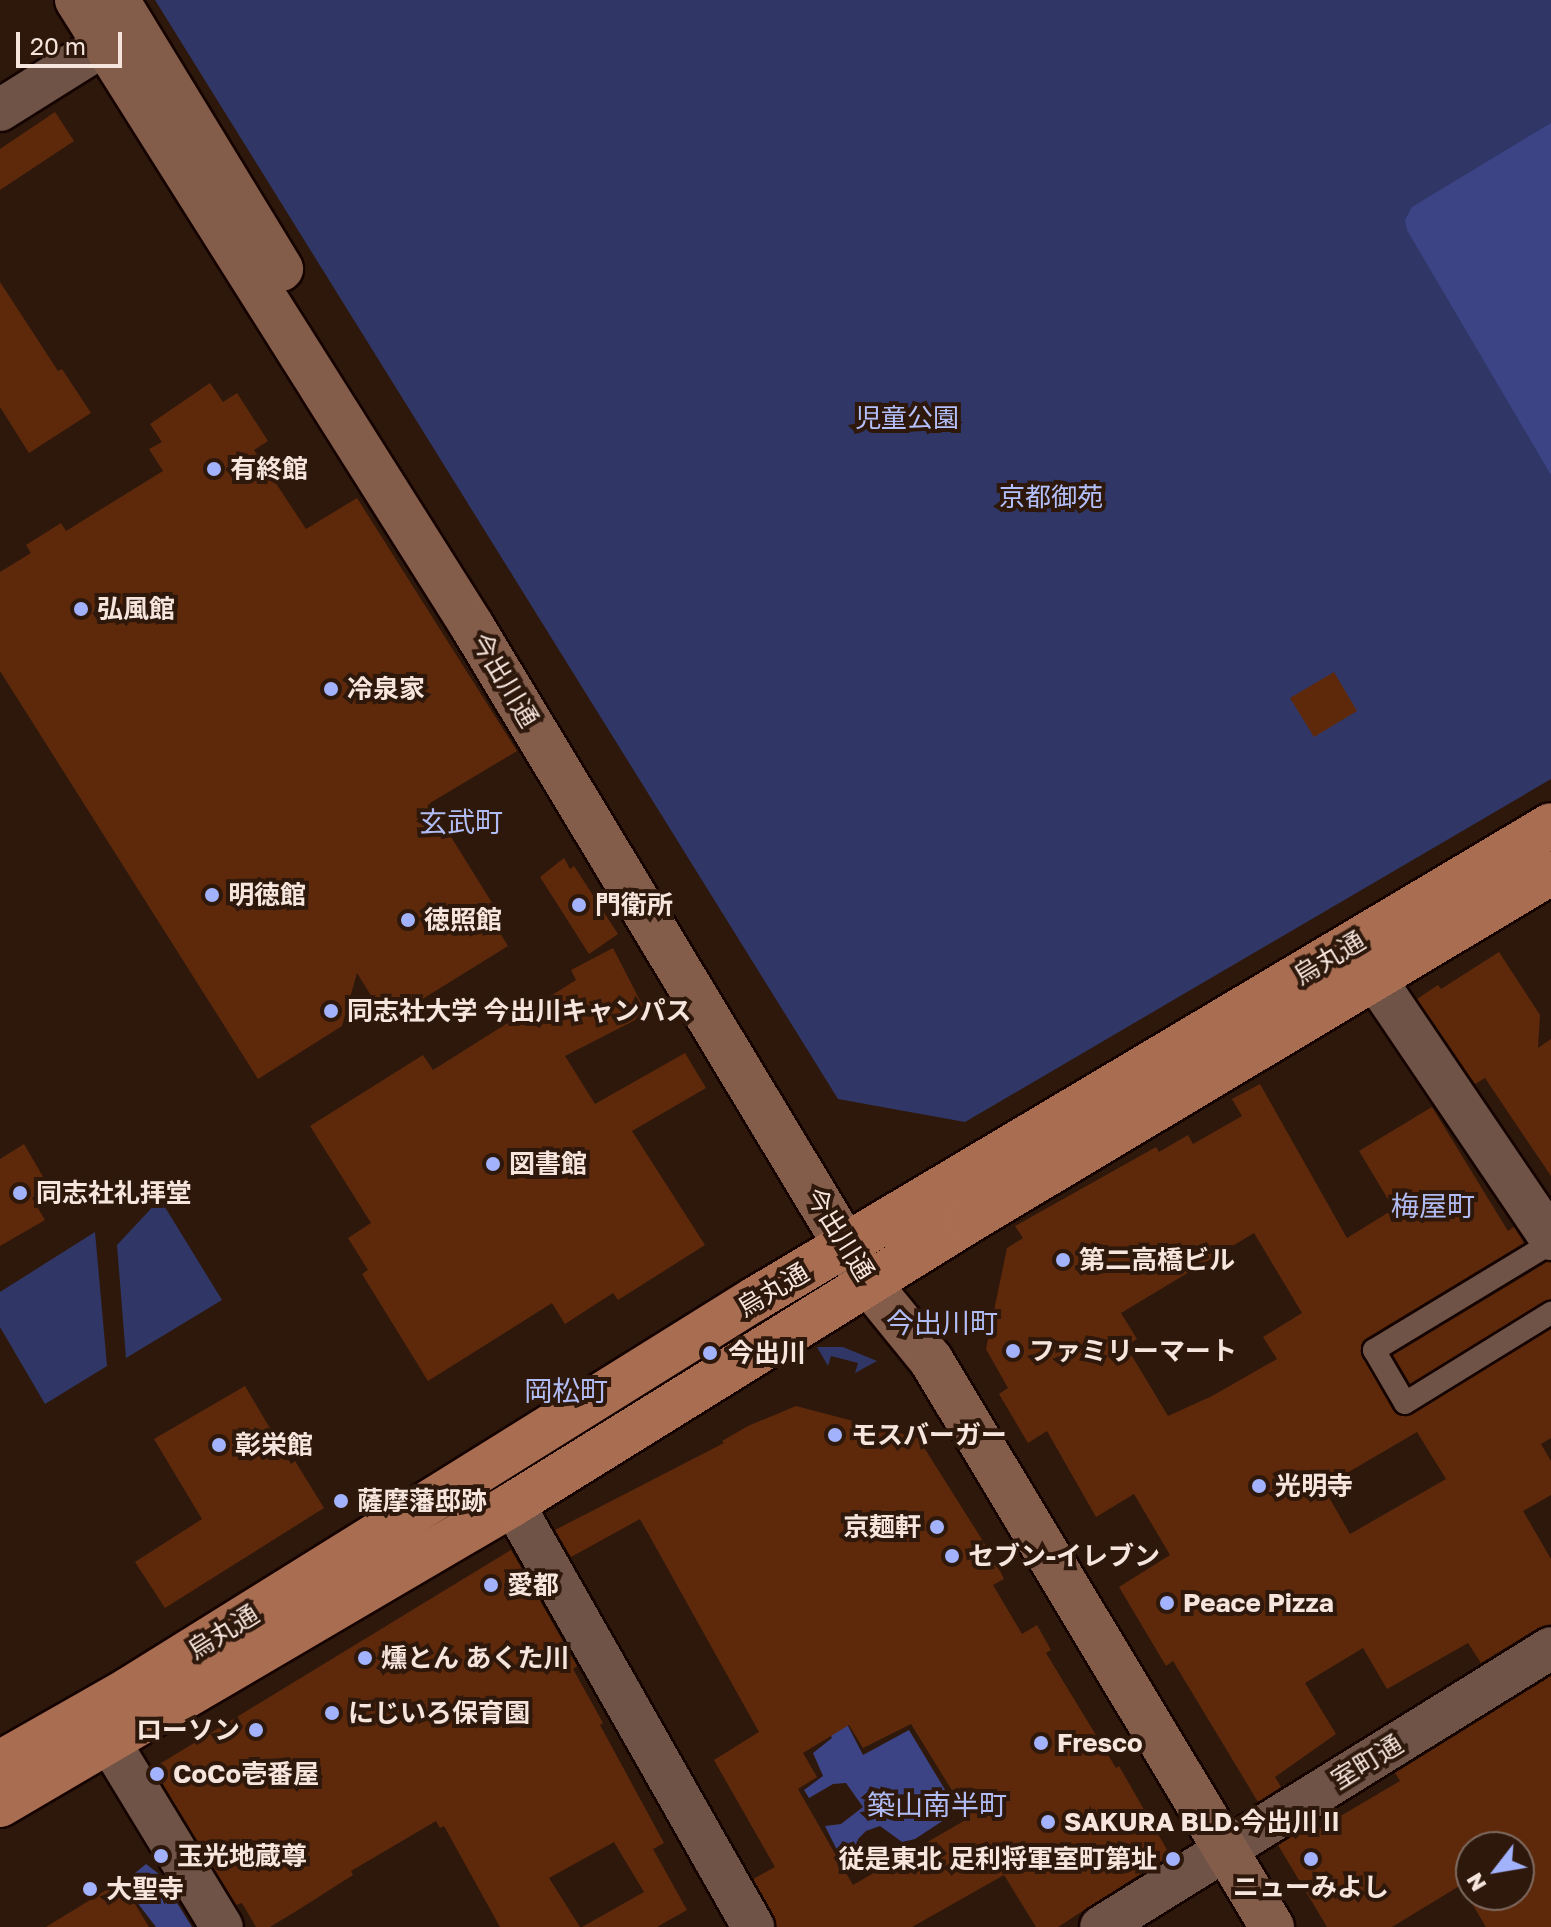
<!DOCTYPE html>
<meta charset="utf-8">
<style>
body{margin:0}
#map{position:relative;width:1551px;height:1927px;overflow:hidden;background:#2e180c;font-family:"Golos Text","Noto Sans JP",sans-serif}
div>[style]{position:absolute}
.green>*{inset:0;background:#303766}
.forest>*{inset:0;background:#3c4486}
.building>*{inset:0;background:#5e290b}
.roads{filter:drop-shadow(2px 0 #150300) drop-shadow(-2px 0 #150300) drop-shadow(0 2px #150300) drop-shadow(0 -2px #150300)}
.service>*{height:22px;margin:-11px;padding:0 11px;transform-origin:11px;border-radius:11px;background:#6e5346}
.minor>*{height:42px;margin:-21px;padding:0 21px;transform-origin:21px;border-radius:21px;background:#6e5346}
.secondary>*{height:44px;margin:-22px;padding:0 22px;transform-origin:22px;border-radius:22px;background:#845d4a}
.trunk>*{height:44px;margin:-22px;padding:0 22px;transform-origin:22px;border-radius:22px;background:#a96e52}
.dots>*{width:22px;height:22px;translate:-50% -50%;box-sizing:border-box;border:4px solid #2e180c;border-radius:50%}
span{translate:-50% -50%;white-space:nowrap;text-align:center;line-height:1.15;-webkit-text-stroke:8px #2e180c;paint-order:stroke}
.park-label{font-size:26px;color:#b4c0fb}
.poi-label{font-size:26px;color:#f5e5dd;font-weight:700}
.left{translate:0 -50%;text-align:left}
.right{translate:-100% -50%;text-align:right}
.street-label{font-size:26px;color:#f5e5dd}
.neighbourhood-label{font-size:28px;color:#b0bcf3}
.north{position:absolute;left:1455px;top:1831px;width:80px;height:80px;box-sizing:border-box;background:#2e180c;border:2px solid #7e6a60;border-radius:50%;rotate:239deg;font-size:22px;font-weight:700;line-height:32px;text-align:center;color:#f5e5dd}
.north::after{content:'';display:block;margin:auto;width:28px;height:36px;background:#a3b2fd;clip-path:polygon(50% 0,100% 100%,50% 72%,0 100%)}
.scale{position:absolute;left:16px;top:32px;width:106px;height:36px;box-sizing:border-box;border:4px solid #f5e5dd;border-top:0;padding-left:10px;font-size:24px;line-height:28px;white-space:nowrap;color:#f5e5dd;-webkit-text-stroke:6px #2e180c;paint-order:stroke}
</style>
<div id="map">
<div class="green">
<i style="clip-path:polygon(155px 0,1551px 0,1551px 779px,965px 1122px,838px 1099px)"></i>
<i style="clip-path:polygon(160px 1199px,222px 1300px,126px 1358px,117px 1245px)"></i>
<i style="clip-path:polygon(95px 1232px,107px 1366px,45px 1404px,0 1327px,0 1292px)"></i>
<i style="clip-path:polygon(817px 1347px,843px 1347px,877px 1361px,855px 1373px,858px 1363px,831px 1356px,828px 1366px)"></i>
</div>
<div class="forest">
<i style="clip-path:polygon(1551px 123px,1551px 475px,1407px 230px,1405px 220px,1412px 207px)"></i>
<i style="clip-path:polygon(815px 1705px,847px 1724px,863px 1755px,909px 1730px,953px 1803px,944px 1820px,915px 1839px,902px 1842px,880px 1826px,866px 1831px,858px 1839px,855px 1865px,848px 1869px,838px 1860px,838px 1852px,825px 1826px,841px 1824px,863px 1807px,846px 1783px,833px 1784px,809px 1798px,804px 1790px,823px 1776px,813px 1753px,832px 1738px)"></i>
<i style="clip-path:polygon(146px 1864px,159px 1874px,192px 1927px,156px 1927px,136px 1901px,130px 1891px,130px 1877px)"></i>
</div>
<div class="building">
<i style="clip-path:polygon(55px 112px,74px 141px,0 190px,0 149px)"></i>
<i style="clip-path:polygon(0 282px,58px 371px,62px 369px,91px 413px,29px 453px,0 407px)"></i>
<i style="clip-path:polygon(210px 383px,223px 402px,237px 393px,268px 441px,254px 450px,306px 529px,357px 498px,517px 751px,430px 803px,494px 906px,486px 910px,508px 946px,387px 1021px,357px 973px,342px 1026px,258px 1079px,0 671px,0 572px,31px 553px,26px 545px,61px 523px,66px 531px,163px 471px,149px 449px,162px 442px,150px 424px)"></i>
<i style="clip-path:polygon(1334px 672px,1357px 711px,1314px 737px,1290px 698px)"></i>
<i style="clip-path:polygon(564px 858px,570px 869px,574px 866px,618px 934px,589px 954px,540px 877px)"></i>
<i style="clip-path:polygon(613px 948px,647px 1014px,565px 1056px,595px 1104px,685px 1053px,706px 1088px,632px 1131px,705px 1245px,618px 1300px,613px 1293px,565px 1324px,552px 1303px,428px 1381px,362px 1274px,368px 1270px,348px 1238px,371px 1223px,310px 1126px,423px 1055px,433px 1070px,576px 980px,571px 970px)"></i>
<i style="clip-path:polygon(1499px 952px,1540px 1015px,1538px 1048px,1551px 1039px,1551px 1176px,1485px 1078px,1475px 1084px,1417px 999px,1438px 985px,1441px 989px)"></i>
<i style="clip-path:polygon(evenodd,1260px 1084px,1347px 1238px,1394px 1209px,1359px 1151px,1432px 1107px,1508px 1231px,1514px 1227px,1524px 1243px,1367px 1338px,1360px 1351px,1393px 1410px,1406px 1417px,1551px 1329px,1551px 1438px,1541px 1444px,1551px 1461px,1551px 1495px,1523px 1511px,1551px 1559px,1551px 1624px,1538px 1628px,1481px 1663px,1468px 1643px,1387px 1689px,1363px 1648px,1305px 1683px,1336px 1734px,1275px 1777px,1281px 1787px,1258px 1802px,1173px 1661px,1166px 1666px,1119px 1587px,1170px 1555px,1134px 1494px,1096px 1517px,1047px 1431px,1028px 1443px,999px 1394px,1008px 1388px,986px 1349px,1007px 1248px,1023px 1238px,1015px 1226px,1156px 1147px,1159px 1152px,1188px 1135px,1193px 1144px,1242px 1116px,1232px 1099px,1260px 1084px,1254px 1233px,1302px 1313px,1263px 1337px,1277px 1359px,1212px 1396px,1168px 1416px,1126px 1346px,1137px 1339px,1121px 1313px,1254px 1233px,1260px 1084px,1417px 1432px,1446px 1479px,1350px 1534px,1323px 1487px,1417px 1432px)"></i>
<i style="clip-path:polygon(24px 1144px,49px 1187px,32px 1198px,45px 1220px,0 1246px,0 1159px)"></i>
<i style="clip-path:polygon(1547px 1262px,1551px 1263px,1551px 1299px,1410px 1384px,1393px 1355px)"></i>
<i style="clip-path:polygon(245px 1386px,291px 1464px,295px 1461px,324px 1508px,165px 1608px,135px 1562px,202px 1519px,154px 1439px)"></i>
<i style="clip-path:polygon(evenodd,796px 1406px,918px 1438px,993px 1557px,1004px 1579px,993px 1585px,1022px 1634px,1037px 1625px,1051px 1650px,1046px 1653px,1116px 1768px,1119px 1766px,1170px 1855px,1058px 1927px,1036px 1927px,1004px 1875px,912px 1927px,777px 1927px,753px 1879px,775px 1867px,714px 1760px,759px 1732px,640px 1519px,571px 1557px,555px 1530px,724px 1443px,722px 1441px,748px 1426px,796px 1406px,911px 1724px,969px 1818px,853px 1885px,798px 1789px,817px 1777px,803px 1753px,849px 1725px,863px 1748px,911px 1724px)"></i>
<i style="clip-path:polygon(511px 1550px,577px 1666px,573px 1669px,603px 1723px,600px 1725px,664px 1843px,653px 1849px,687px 1910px,657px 1927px,582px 1927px,644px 1892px,614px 1842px,549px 1878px,580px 1927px,500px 1927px,444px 1826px,440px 1828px,436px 1821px,351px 1871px,353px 1875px,298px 1910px,270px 1927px,256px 1927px,242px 1903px,236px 1905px,153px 1768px)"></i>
<i style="clip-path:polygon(evenodd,1551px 1676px,1551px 1927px,1486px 1927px,1461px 1885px,1392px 1927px,1327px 1927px,1278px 1845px,1306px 1828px,1310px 1834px,1400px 1781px,1395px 1773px,1551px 1676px,1471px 1847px,1519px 1847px,1519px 1895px,1471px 1895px,1471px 1847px)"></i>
<i style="clip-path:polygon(121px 1881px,149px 1927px,46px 1927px)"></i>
</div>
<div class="roads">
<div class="service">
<i style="left:1551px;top:1243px;width:207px;rotate:148.8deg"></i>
<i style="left:1374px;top:1350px;width:61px;rotate:59.7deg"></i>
<i style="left:1405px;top:1403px;width:172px;rotate:-31.7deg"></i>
</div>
<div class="minor">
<i style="left:0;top:110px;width:158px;rotate:-32.1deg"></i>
<i style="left:1375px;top:979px;width:314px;rotate:55.9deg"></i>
<i style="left:513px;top:1504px;width:486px;rotate:60.4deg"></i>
<i style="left:110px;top:1743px;width:215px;rotate:58.7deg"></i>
<i style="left:1101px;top:1927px;width:529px;rotate:-31.8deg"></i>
</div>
<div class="secondary">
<i style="left:77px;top:0;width:740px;rotate:57.75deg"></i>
<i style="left:472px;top:626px;width:768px;rotate:58.9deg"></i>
<i style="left:869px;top:1284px;width:98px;rotate:50.8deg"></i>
<i style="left:931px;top:1360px;width:662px;rotate:58.98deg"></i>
<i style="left:117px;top:0;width:315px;rotate:58.6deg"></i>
</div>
<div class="trunk">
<i style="left:0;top:1763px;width:147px;rotate:-29.7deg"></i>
<i style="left:128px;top:1690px;width:739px;rotate:-31.95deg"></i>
<i style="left:755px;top:1299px;width:926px;rotate:-30.77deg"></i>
<i style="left:0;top:1805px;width:595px;rotate:-30.4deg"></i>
<i style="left:513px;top:1504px;width:537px;rotate:-31.82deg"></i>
<i style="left:969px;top:1221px;width:678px;rotate:-30.88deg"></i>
</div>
</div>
<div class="dots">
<i style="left:214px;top:469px;background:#a3b2fd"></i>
<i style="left:81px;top:609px;background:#a3b2fd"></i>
<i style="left:331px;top:689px;background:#a3b2fd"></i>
<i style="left:212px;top:895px;background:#a3b2fd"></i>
<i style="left:579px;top:905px;background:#a3b2fd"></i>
<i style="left:408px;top:920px;background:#a3b2fd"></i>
<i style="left:331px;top:1011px;background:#a3b2fd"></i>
<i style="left:493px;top:1164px;background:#a3b2fd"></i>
<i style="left:20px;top:1193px;background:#a3b2fd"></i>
<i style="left:1063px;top:1260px;background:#a3b2fd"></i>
<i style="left:1013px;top:1351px;background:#a3b2fd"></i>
<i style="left:710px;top:1353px;background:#a3b2fd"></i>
<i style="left:835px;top:1435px;background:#a3b2fd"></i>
<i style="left:219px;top:1445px;background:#a3b2fd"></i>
<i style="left:1259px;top:1486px;background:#a3b2fd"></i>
<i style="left:341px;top:1501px;background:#a3b2fd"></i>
<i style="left:937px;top:1527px;background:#a3b2fd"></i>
<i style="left:952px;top:1556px;background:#a3b2fd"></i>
<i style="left:491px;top:1585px;background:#a3b2fd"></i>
<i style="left:1167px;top:1603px;background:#a3b2fd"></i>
<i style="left:365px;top:1658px;background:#a3b2fd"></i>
<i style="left:332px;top:1713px;background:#a3b2fd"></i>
<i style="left:256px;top:1730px;background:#a3b2fd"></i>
<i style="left:1041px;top:1743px;background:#a3b2fd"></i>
<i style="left:157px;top:1774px;background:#a3b2fd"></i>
<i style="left:1048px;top:1822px;background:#a3b2fd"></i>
<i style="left:161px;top:1856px;background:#a3b2fd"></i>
<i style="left:1173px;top:1859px;background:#a3b2fd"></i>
<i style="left:1311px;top:1859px;background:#a3b2fd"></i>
<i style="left:90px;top:1889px;background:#a3b2fd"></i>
</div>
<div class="park-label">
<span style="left:907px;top:418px">児童公園</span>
<span style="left:1051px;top:497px">京都御苑</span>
</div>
<div class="poi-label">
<span class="left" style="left:230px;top:469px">有終館</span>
<span class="left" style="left:97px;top:609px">弘風館</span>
<span class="left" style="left:347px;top:689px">冷泉家</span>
<span class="left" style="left:228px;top:895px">明徳館</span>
<span class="left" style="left:595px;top:905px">門衛所</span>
<span class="left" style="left:424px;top:920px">徳照館</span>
<span class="left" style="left:347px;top:1011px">同志社大学 今出川キャンパス</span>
<span class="left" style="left:509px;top:1164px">図書館</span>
<span class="left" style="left:36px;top:1193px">同志社礼拝堂</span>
<span class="left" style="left:1079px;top:1260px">第二高橋ビル</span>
<span class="left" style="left:1029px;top:1351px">ファミリーマート</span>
<span class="left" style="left:728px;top:1353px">今出川</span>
<span class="left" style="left:851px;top:1435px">モスバーガー</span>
<span class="left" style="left:235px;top:1445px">彰栄館</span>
<span class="left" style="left:1275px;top:1486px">光明寺</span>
<span class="left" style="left:357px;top:1501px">薩摩藩邸跡</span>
<span class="right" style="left:921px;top:1527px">京麺軒</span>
<span class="left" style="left:968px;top:1556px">セブン-イレブン</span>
<span class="left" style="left:507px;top:1585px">愛都</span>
<span class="left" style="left:1183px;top:1603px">Peace Pizza</span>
<span class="left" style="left:381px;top:1658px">燻とん あくた川</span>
<span class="left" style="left:348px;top:1713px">にじいろ保育園</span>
<span class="right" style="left:240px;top:1730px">ローソン</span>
<span class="left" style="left:1057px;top:1743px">Fresco</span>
<span class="left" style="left:173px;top:1774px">CoCo壱番屋</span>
<span class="left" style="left:1064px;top:1822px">SAKURA BLD.今出川Ⅱ</span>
<span class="left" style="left:177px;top:1856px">玉光地蔵尊</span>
<span class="right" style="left:1157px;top:1859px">従是東北 足利将軍室町第址</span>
<span style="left:1311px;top:1887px">ニューみよし</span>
<span class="left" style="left:106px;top:1889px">大聖寺</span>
</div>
<div class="street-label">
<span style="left:505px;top:680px;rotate:59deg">今出川通</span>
<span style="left:1329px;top:958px;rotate:-31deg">烏丸通</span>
<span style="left:840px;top:1234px;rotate:58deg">今出川通</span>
<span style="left:773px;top:1290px;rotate:-31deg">烏丸通</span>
<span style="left:223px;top:1632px;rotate:-32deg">烏丸通</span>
<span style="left:1367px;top:1762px;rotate:-32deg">室町通</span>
</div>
<div class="neighbourhood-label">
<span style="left:461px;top:822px">玄武町</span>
<span style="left:1433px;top:1206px">梅屋町</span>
<span style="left:942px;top:1323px">今出川町</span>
<span style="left:566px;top:1391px">岡松町</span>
<span style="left:937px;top:1805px">築山南半町</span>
</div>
<div class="north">N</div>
<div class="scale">20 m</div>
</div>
